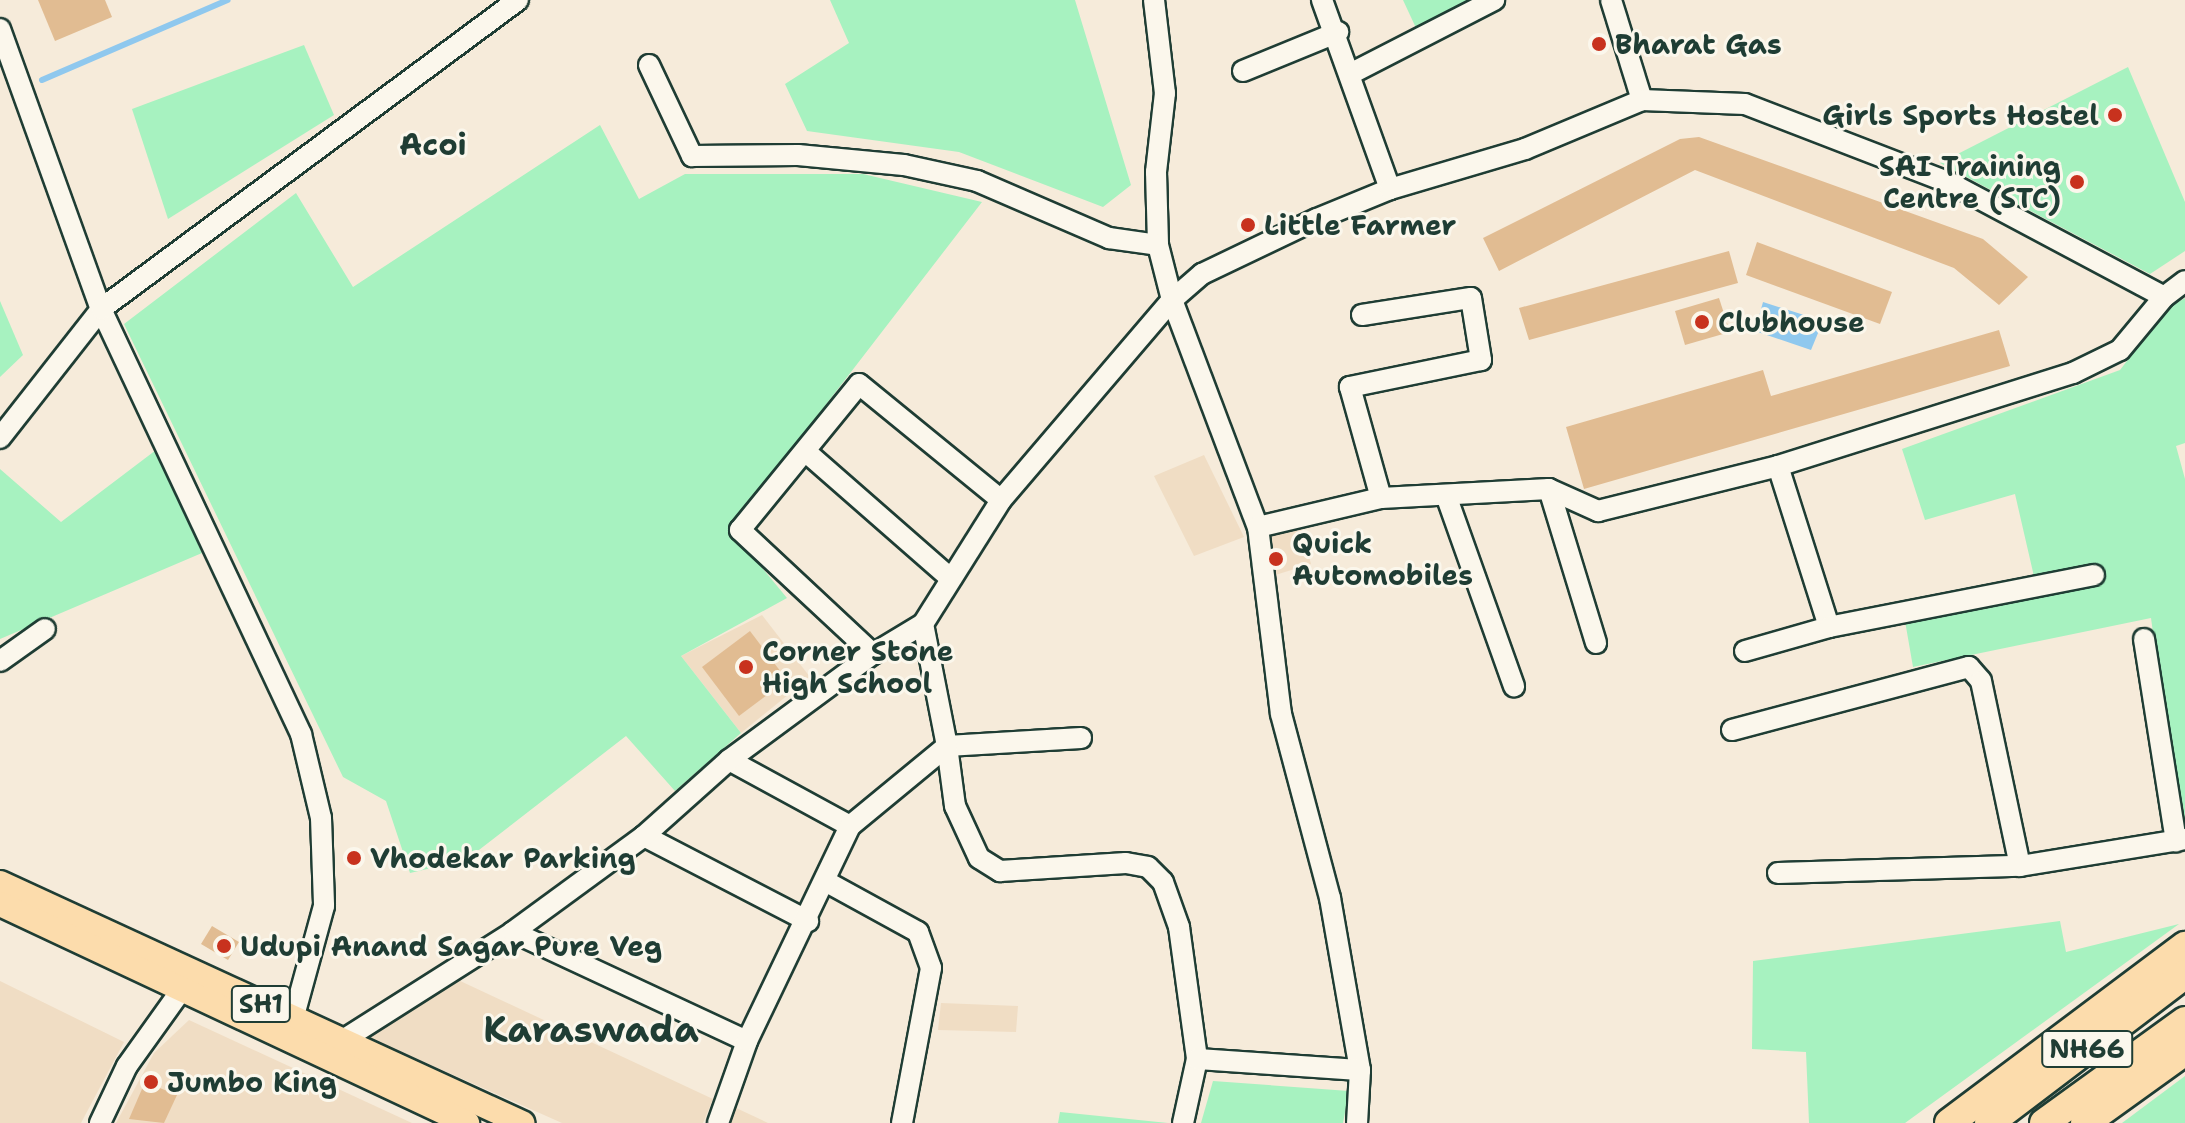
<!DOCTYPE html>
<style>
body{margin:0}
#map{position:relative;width:2185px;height:1123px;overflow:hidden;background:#f6ebda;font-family:"Shantell Sans",sans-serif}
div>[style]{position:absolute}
.built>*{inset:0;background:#f0ddc4}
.green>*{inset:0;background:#a7f2c0}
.water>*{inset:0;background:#8fc8ee}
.stream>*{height:6px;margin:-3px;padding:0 3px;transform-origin:3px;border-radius:3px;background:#8fc8ee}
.building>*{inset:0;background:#e1bc92}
.roads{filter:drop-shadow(2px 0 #1f3d34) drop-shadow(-2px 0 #1f3d34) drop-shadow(0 2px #1f3d34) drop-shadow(0 -2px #1f3d34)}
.minor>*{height:20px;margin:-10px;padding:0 10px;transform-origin:10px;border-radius:10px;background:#fbf7ec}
.major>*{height:24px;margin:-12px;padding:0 12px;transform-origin:12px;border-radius:12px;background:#fcdcac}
.highway>*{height:28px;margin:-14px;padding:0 14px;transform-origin:14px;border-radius:14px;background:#fcdcac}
.dots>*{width:22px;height:22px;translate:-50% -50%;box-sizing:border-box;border:4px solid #fbf7ec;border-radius:50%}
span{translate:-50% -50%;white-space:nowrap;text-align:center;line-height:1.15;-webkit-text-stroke:6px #fbf7ec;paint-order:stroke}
.shield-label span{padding:2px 6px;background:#fbf7ec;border:2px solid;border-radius:6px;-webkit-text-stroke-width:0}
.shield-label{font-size:26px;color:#1f3d34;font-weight:700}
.poi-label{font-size:28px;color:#1f3d34;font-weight:700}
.left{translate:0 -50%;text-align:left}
.right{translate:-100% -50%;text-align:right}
.neighbourhood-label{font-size:30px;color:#1f3d34;font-weight:700}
.district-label{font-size:36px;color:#1f3d34;font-weight:700}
</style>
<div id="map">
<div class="built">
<i style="clip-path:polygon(1204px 455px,1244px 537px,1194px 556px,1154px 476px)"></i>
<i style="clip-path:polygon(1302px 530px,1311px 564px,1272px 576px,1265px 535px)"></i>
<i style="clip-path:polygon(762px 615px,810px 677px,741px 733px,681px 656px)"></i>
<i style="clip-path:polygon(456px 979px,713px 1099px,703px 1123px,562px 1123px,361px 1034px)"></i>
<i style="clip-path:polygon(0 981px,124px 1042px,81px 1123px,0 1123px)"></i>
<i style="clip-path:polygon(941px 1003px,1018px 1006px,1016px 1032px,938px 1030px)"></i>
<i style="clip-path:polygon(189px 1020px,412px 1123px,116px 1123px,154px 1053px)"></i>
<i style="clip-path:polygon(734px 1107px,768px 1123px,728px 1123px)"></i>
</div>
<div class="green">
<i style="clip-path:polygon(830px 0,1075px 0,1131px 185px,1103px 207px,959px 152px,807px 131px,785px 84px,849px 43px)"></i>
<i style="clip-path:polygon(1403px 0,1470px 0,1416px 28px)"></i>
<i style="clip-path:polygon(304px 45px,334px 115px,168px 219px,132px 109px)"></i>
<i style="clip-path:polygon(2128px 67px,2185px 202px,2185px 251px,2150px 274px,1940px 163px)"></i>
<i style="clip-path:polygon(600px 125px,639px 199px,685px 174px,863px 174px,982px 202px,730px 529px,787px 598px,681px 656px,741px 733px,675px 791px,626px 736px,466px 860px,410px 873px,386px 801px,343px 777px,124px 324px,296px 193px,353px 287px)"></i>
<i style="clip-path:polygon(2185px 298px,2185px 443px,2176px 446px,2185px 479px,2185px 818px,2178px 818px,2151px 618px,1913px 667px,1905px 621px,2038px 594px,2015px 494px,1925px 520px,1902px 449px,2120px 370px,2168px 308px)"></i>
<i style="clip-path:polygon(0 301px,23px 355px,0 377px)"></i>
<i style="clip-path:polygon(156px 450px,202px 553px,0 639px,0 469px,61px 522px)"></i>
<i style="clip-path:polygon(2060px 921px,2066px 952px,2179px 924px,1905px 1123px,1809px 1123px,1806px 1052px,1752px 1049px,1753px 961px)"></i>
<i style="clip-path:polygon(2185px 1076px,2185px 1123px,2122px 1123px)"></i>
<i style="clip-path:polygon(1213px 1081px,1349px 1091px,1343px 1123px,1201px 1123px)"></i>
<i style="clip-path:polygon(1060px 1112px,1168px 1123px,1058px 1123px)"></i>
</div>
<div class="water">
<i style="clip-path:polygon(1763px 302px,1823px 321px,1811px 350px,1755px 331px)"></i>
</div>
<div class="stream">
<i style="left:42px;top:80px;width:202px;rotate:-23.3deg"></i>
</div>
<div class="building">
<i style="clip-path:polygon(38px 0,105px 0,112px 17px,55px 41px)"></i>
<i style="clip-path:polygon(1699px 137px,1983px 239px,2028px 277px,1999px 305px,1954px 268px,1695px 170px,1499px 271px,1483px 238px,1680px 139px)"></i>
<i style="clip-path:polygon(1757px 242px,1892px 292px,1880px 324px,1746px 275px)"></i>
<i style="clip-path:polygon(1729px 251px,1738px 283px,1529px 340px,1519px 308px)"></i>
<i style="clip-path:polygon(1719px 298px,1730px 332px,1685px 345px,1675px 311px)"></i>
<i style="clip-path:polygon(1999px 330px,2010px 366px,1584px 489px,1566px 427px,1763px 370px,1771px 396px)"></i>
<i style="clip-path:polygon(750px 631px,787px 680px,739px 716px,702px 667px)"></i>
<i style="clip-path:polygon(212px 926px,239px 942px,228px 960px,201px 944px)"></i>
<i style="clip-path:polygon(145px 1082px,177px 1095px,164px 1123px,129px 1119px)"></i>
</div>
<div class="roads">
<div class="minor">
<i style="left:1154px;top:0;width:94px;rotate:83.3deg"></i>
<i style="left:1165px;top:93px;width:80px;rotate:96.5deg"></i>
<i style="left:1156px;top:172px;width:73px;rotate:88.4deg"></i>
<i style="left:1158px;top:245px;width:57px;rotate:75.7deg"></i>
<i style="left:1172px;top:300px;width:243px;rotate:69.3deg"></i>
<i style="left:1258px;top:527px;width:188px;rotate:83deg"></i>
<i style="left:1281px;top:714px;width:190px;rotate:75.1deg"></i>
<i style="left:1330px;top:898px;width:175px;rotate:80.1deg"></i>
<i style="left:1360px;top:1070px;width:53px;rotate:93.2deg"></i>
<i style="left:1322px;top:0;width:201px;rotate:70.2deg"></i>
<i style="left:1611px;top:0;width:105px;rotate:72.8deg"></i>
<i style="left:0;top:29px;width:298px;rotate:70.2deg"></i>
<i style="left:101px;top:309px;width:470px;rotate:64.8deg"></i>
<i style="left:301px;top:734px;width:86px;rotate:76.6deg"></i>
<i style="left:321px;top:818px;width:88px;rotate:88deg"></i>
<i style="left:324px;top:906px;width:117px;rotate:105.3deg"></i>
<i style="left:649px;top:65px;width:101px;rotate:64.7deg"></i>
<i style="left:692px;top:156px;width:106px;rotate:-0.5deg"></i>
<i style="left:798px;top:155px;width:106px;rotate:5.4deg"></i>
<i style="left:904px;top:165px;width:75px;rotate:12.4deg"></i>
<i style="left:977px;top:181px;width:144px;rotate:23.4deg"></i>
<i style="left:1109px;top:238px;width:49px;rotate:8.1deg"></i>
<i style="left:1243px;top:71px;width:103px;rotate:-22.3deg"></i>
<i style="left:1352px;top:73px;width:160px;rotate:-27.2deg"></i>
<i style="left:1362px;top:315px;width:110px;rotate:-8.9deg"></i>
<i style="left:1471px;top:298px;width:63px;rotate:80.8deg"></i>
<i style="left:1481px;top:360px;width:134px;rotate:168.4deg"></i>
<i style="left:1350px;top:387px;width:115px;rotate:74.4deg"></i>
<i style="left:0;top:438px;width:164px;rotate:-51.9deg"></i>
<i style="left:101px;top:309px;width:519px;rotate:-36.54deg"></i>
<i style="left:805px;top:451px;width:194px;rotate:41.2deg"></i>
<i style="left:1778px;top:466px;width:169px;rotate:72.4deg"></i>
<i style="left:1549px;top:489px;width:161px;rotate:73deg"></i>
<i style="left:1447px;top:498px;width:200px;rotate:70.4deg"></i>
<i style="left:1258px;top:527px;width:126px;rotate:-13.3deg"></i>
<i style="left:1381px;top:498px;width:168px;rotate:-3.1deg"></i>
<i style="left:1549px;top:489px;width:54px;rotate:24.2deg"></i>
<i style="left:1598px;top:511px;width:186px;rotate:-14deg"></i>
<i style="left:1778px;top:466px;width:309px;rotate:-17.5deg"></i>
<i style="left:2073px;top:373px;width:52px;rotate:-26.1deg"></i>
<i style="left:2120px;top:350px;width:69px;rotate:-50.3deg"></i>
<i style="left:2144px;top:639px;width:205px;rotate:81deg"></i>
<i style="left:1745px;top:651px;width:87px;rotate:-15.9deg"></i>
<i style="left:1829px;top:627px;width:270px;rotate:-11.1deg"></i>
<i style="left:873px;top:654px;width:182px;rotate:-137deg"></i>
<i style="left:740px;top:530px;width:188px;rotate:-50.8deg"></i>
<i style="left:859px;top:384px;width:183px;rotate:39.2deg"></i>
<i style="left:0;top:661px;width:55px;rotate:-35.4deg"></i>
<i style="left:1732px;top:730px;width:245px;rotate:-14.9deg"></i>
<i style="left:1969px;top:667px;width:18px;rotate:49deg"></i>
<i style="left:1981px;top:681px;width:189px;rotate:78.1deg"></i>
<i style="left:1081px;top:738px;width:134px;rotate:176.6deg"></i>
<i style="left:947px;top:746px;width:61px;rotate:82.4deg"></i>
<i style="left:955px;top:806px;width:57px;rotate:65.2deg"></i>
<i style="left:979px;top:858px;width:25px;rotate:32deg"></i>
<i style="left:1000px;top:871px;width:126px;rotate:-3.6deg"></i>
<i style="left:1126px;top:863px;width:22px;rotate:10deg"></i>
<i style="left:1148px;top:867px;width:21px;rotate:45deg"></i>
<i style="left:1163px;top:882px;width:48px;rotate:70.4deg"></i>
<i style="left:1179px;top:927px;width:133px;rotate:82.2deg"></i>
<i style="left:1197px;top:1059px;width:66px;rotate:102.3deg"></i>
<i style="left:729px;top:760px;width:138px;rotate:28.6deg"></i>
<i style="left:644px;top:836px;width:185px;rotate:27.4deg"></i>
<i style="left:1778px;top:873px;width:242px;rotate:-1.7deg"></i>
<i style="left:2020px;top:866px;width:167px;rotate:-9.3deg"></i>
<i style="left:825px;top:881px;width:106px;rotate:28.7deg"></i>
<i style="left:918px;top:932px;width:38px;rotate:70deg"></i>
<i style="left:931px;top:968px;width:158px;rotate:100.6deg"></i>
<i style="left:513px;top:932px;width:258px;rotate:25deg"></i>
<i style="left:332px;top:1047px;width:214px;rotate:-32.4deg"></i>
<i style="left:513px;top:932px;width:162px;rotate:-36.2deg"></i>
<i style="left:644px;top:836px;width:114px;rotate:-41.8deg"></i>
<i style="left:729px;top:760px;width:179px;rotate:-36.4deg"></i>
<i style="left:873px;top:654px;width:58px;rotate:-31deg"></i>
<i style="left:923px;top:624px;width:146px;rotate:-57.8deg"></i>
<i style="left:1001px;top:500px;width:263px;rotate:-49.5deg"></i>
<i style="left:1172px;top:300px;width:40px;rotate:-41deg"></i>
<i style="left:1202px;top:274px;width:127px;rotate:-25.6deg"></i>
<i style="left:1317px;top:219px;width:79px;rotate:-22.3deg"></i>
<i style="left:1390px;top:189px;width:141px;rotate:-16.5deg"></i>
<i style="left:1525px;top:149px;width:127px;rotate:-22.7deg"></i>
<i style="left:1642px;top:100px;width:103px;rotate:2.2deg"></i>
<i style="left:1745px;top:104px;width:220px;rotate:21.1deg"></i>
<i style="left:1950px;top:183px;width:242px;rotate:28deg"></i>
<i style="left:2164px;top:297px;width:26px;rotate:-37deg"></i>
<i style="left:1197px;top:1059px;width:163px;rotate:3.9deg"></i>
<i style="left:100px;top:1123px;width:63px;rotate:-64.7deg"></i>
<i style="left:127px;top:1066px;width:108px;rotate:-54.4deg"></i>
<i style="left:718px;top:1123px;width:87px;rotate:-70.5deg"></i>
<i style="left:747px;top:1041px;width:238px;rotate:-64.4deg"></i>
<i style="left:850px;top:826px;width:126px;rotate:-39.5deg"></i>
<i style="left:947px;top:746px;width:124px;rotate:-101.1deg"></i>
</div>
<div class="major">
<i style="left:0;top:883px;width:575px;rotate:24.69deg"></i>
<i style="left:0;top:904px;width:516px;rotate:25.12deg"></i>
</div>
<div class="highway">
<i style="left:1949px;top:1123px;width:295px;rotate:-36.9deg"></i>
<i style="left:1989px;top:1123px;width:246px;rotate:-37.2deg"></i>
<i style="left:2044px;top:1123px;width:174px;rotate:-35.9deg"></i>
<i style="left:2085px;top:1123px;width:123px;rotate:-35.8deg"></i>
</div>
</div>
<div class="dots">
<i style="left:1599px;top:44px;background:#c8321e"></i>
<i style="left:2115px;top:115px;background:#c8321e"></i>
<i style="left:2077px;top:182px;background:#c8321e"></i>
<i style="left:1248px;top:225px;background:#c8321e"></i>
<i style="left:1702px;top:322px;background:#c8321e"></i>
<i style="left:1276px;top:559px;background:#c8321e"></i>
<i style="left:746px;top:667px;background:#c8321e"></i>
<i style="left:354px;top:858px;background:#c8321e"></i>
<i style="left:224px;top:946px;background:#c8321e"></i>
<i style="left:151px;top:1082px;background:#c8321e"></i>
</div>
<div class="shield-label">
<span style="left:261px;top:1004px">SH1</span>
<span style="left:2087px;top:1049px">NH66</span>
</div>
<div class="poi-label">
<span class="left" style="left:1615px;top:44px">Bharat Gas</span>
<span class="right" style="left:2099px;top:115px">Girls Sports Hostel</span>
<span class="right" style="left:2061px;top:182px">SAI Training<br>Centre (STC)</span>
<span class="left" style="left:1264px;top:225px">Little Farmer</span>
<span class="left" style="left:1718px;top:322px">Clubhouse</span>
<span class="left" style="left:1292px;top:559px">Quick<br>Automobiles</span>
<span class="left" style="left:762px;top:667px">Corner Stone<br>High School</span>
<span class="left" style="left:370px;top:858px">Vhodekar Parking</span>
<span class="left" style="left:240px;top:946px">Udupi Anand Sagar Pure Veg</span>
<span class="left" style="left:167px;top:1082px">Jumbo King</span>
</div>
<div class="neighbourhood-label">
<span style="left:433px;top:145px">Acoi</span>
</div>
<div class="district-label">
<span style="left:591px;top:1030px">Karaswada</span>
</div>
</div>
